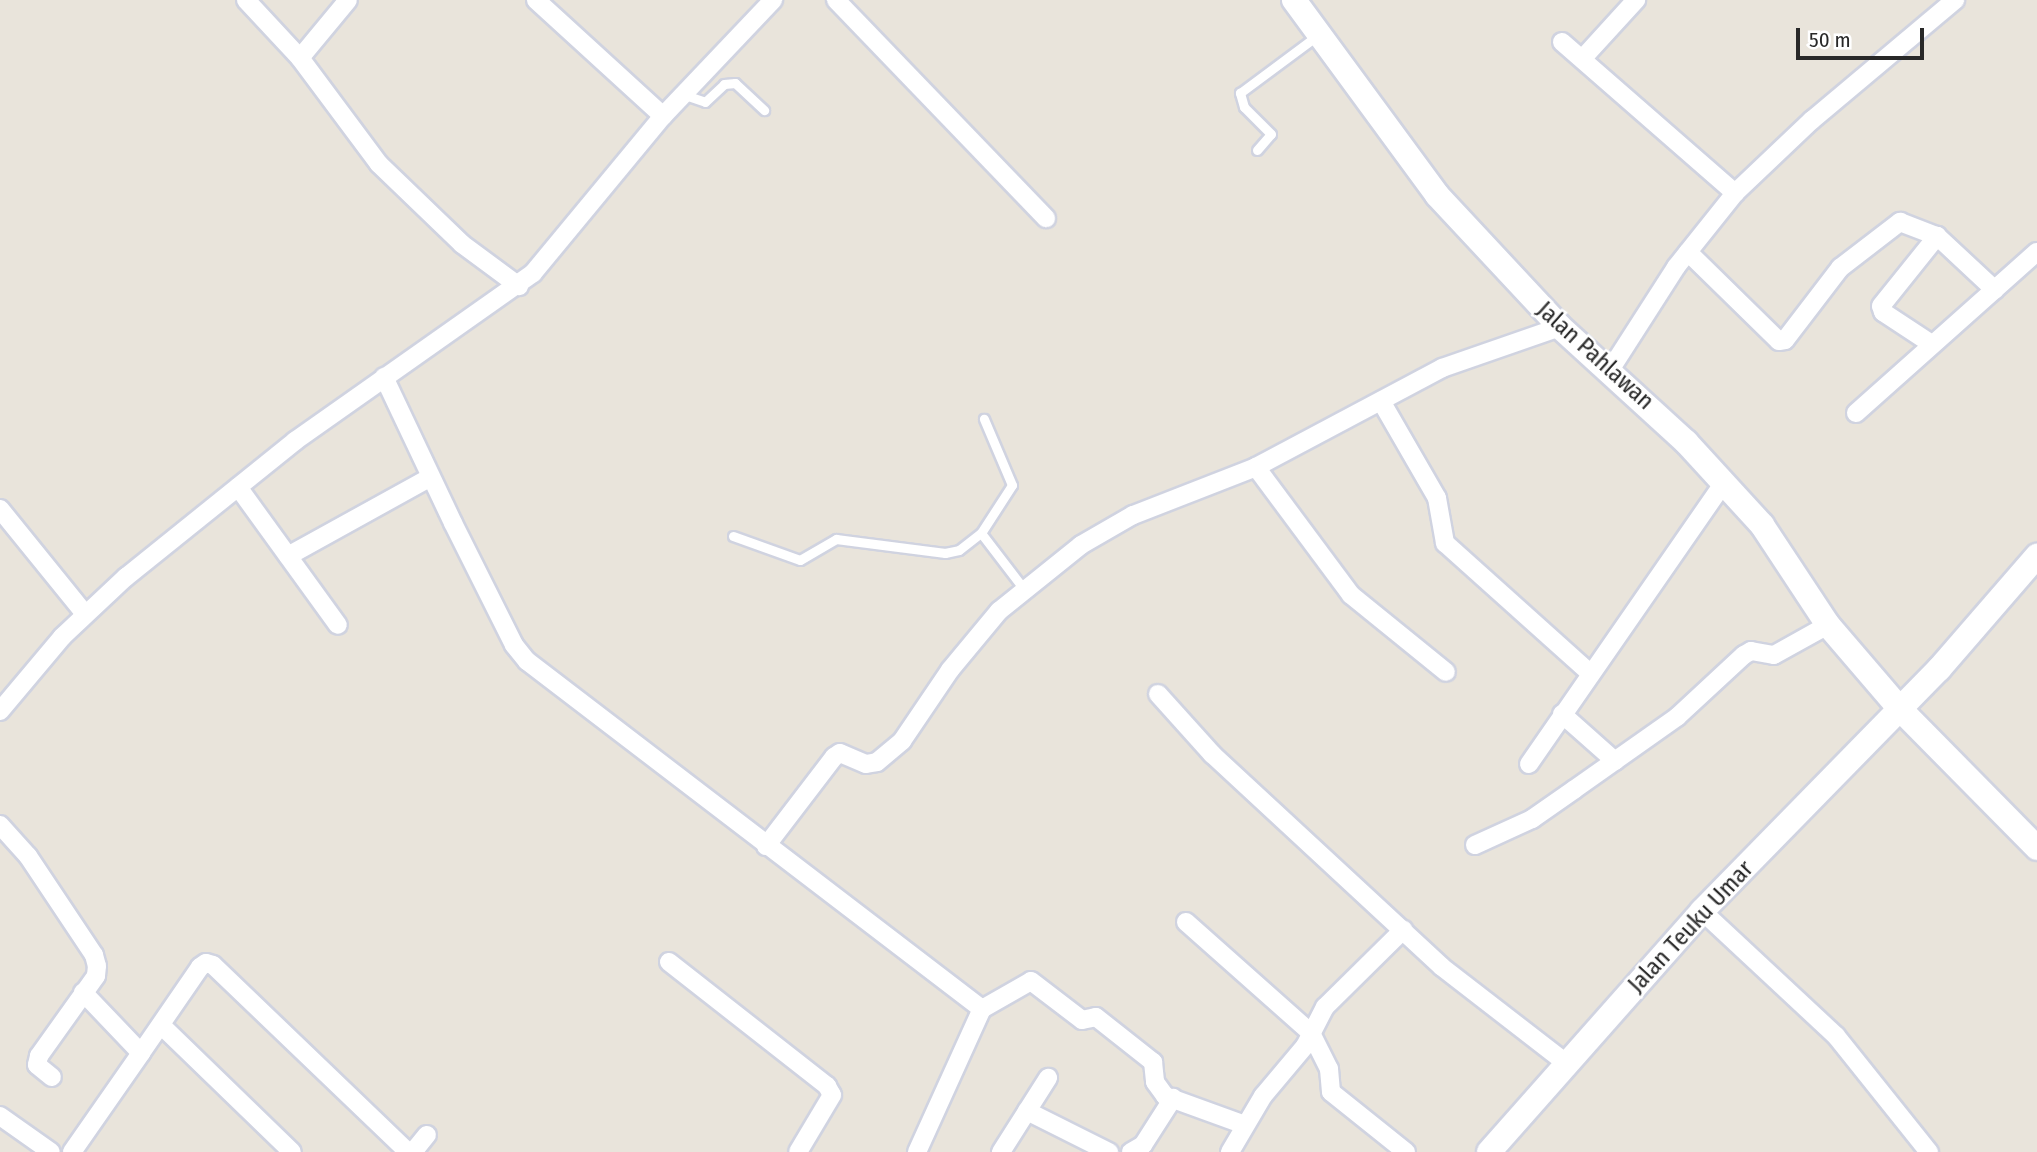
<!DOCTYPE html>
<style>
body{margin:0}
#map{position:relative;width:2037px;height:1152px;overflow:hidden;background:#e9e4db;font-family:"Fira Sans Condensed",sans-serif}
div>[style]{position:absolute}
.roads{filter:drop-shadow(2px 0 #d0d3e0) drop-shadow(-2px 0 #d0d3e0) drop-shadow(0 2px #d0d3e0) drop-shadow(0 -2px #d0d3e0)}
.service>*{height:9px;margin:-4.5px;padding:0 4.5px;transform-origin:4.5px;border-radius:4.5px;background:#fff}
.minor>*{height:18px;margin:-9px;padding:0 9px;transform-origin:9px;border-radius:9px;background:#fff}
.secondary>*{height:24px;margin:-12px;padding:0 12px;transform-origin:12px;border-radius:12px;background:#fff}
span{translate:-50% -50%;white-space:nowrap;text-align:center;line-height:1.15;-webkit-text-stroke:5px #fff;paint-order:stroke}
.street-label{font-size:24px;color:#282828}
.scale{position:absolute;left:1796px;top:28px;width:128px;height:32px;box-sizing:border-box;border:4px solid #282828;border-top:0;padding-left:9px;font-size:21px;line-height:24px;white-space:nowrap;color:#282828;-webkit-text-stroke:5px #fff;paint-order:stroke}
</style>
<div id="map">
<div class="roads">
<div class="service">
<i style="left:685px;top:95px;width:21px;rotate:19deg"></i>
<i style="left:705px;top:102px;width:26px;rotate:-43deg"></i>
<i style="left:724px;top:84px;width:11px;rotate:-5deg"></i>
<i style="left:735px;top:83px;width:40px;rotate:43deg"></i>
<i style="left:1257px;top:150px;width:21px;rotate:-49deg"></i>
<i style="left:1271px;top:134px;width:38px;rotate:-135deg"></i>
<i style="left:1244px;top:107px;width:15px;rotate:-106deg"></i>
<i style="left:1240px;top:93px;width:97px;rotate:-36.6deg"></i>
<i style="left:981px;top:533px;width:57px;rotate:-57.1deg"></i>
<i style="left:1012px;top:485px;width:72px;rotate:-113deg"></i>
<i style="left:733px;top:536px;width:71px;rotate:19.7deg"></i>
<i style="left:800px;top:560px;width:42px;rotate:-30.3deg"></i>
<i style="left:836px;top:539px;width:110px;rotate:7.3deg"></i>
<i style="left:945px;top:553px;width:14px;rotate:-12deg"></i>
<i style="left:959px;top:550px;width:28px;rotate:-38deg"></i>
<i style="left:981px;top:533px;width:69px;rotate:52.6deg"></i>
</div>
<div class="minor">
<i style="left:246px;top:0;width:79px;rotate:47deg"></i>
<i style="left:300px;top:58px;width:132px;rotate:53.3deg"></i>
<i style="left:379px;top:164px;width:115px;rotate:43.9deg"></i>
<i style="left:462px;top:244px;width:71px;rotate:36.4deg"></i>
<i style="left:536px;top:0;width:172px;rotate:42.4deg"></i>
<i style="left:836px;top:0;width:303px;rotate:46.1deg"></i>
<i style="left:1562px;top:42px;width:230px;rotate:41.1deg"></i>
<i style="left:300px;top:58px;width:75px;rotate:-50.4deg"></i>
<i style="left:1583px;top:58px;width:79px;rotate:-47.6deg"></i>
<i style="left:1688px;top:252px;width:127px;rotate:44.4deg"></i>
<i style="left:1779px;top:341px;width:6px;rotate:-9deg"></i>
<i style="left:1785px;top:340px;width:91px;rotate:-52.6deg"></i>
<i style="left:1840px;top:268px;width:76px;rotate:-37.5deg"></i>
<i style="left:1900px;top:222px;width:40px;rotate:21deg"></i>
<i style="left:1937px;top:236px;width:79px;rotate:43deg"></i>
<i style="left:1930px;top:343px;width:56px;rotate:-146.6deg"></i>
<i style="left:1883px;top:312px;width:6px;rotate:-108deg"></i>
<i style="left:1881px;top:306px;width:90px;rotate:-51.3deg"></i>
<i style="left:1610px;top:370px;width:122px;rotate:-57.3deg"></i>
<i style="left:1676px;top:267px;width:95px;rotate:-51.4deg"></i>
<i style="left:1735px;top:193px;width:106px;rotate:-43.5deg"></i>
<i style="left:1812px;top:120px;width:187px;rotate:-40deg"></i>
<i style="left:384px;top:377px;width:161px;rotate:64.7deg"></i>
<i style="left:453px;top:523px;width:136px;rotate:63.4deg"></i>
<i style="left:514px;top:645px;width:21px;rotate:51deg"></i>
<i style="left:527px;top:661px;width:573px;rotate:37.41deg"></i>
<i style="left:1381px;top:401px;width:112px;rotate:60deg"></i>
<i style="left:1437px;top:498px;width:46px;rotate:79.9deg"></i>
<i style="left:1445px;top:543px;width:193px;rotate:41.9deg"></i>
<i style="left:1856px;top:413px;width:242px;rotate:-41.7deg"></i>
<i style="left:1256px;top:467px;width:159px;rotate:53.4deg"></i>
<i style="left:1351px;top:595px;width:122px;rotate:39deg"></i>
<i style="left:238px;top:487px;width:170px;rotate:54.1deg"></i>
<i style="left:0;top:509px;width:135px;rotate:51deg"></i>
<i style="left:288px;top:556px;width:163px;rotate:-28.9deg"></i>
<i style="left:1158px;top:694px;width:81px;rotate:48deg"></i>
<i style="left:1212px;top:754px;width:313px;rotate:42.8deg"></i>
<i style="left:1442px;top:967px;width:157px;rotate:37.7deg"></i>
<i style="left:0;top:711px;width:97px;rotate:-50deg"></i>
<i style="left:62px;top:637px;width:88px;rotate:-43.2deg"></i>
<i style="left:126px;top:577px;width:217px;rotate:-38.8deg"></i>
<i style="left:295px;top:441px;width:291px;rotate:-35.2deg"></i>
<i style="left:533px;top:273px;width:204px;rotate:-50.4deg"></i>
<i style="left:663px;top:116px;width:160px;rotate:-46.5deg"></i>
<i style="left:1562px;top:714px;width:71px;rotate:41.6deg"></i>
<i style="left:1529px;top:764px;width:339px;rotate:-55.3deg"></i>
<i style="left:0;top:825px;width:42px;rotate:47.9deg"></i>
<i style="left:28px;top:856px;width:119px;rotate:56.3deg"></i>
<i style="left:94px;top:955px;width:11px;rotate:75deg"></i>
<i style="left:97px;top:966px;width:10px;rotate:96deg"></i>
<i style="left:96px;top:976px;width:98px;rotate:125.5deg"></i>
<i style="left:39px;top:1056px;width:9px;rotate:103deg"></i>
<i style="left:37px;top:1065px;width:19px;rotate:39deg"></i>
<i style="left:1475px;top:845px;width:63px;rotate:-24.5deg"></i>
<i style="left:1532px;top:819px;width:52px;rotate:-34.9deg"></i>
<i style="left:1575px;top:789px;width:125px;rotate:-35.2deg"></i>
<i style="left:1677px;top:717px;width:91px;rotate:-42.8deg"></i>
<i style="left:1744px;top:655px;width:8px;rotate:-30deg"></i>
<i style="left:1751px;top:651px;width:23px;rotate:10deg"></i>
<i style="left:1774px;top:655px;width:62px;rotate:-29.1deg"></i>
<i style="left:766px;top:846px;width:112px;rotate:-52.6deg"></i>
<i style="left:834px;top:757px;width:7px;rotate:-34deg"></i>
<i style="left:840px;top:753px;width:28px;rotate:23deg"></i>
<i style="left:866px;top:764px;width:11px;rotate:-10deg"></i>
<i style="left:877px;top:762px;width:33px;rotate:-40deg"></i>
<i style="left:902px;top:741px;width:86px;rotate:-55.9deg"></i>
<i style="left:950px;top:670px;width:77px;rotate:-50.3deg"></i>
<i style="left:999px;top:611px;width:105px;rotate:-38.8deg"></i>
<i style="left:1081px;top:545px;width:60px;rotate:-30deg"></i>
<i style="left:1133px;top:515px;width:132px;rotate:-21.3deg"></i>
<i style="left:1256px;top:467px;width:211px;rotate:-28deg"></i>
<i style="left:1442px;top:368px;width:125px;rotate:-19.2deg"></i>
<i style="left:1702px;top:911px;width:183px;rotate:43deg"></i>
<i style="left:1836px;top:1036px;width:149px;rotate:51.3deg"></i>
<i style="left:1186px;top:922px;width:167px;rotate:41.6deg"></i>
<i style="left:1311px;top:1033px;width:40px;rotate:63.4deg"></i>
<i style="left:1329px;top:1069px;width:23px;rotate:85deg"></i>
<i style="left:1331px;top:1092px;width:96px;rotate:38.7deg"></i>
<i style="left:669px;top:962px;width:201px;rotate:38.1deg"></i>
<i style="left:827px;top:1086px;width:10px;rotate:61deg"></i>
<i style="left:832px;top:1095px;width:66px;rotate:120.8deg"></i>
<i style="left:161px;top:1025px;width:182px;rotate:44.1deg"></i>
<i style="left:141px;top:1053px;width:104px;rotate:-55.5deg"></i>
<i style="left:200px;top:967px;width:7px;rotate:-34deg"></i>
<i style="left:206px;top:963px;width:7px;rotate:16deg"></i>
<i style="left:213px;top:965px;width:270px;rotate:43.8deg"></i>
<i style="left:1027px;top:1111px;width:92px;rotate:26.6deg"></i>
<i style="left:0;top:1116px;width:62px;rotate:35.2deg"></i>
<i style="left:72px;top:1152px;width:121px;rotate:-55.1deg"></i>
<i style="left:141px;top:1053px;width:84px;rotate:-133.6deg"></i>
<i style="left:413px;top:1152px;width:22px;rotate:-51deg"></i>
<i style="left:917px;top:1152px;width:157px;rotate:-65.6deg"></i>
<i style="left:982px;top:1009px;width:56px;rotate:-29.7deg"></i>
<i style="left:1031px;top:981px;width:64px;rotate:37.4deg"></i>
<i style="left:1082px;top:1020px;width:14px;rotate:-12deg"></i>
<i style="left:1096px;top:1017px;width:73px;rotate:38.3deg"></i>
<i style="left:1153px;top:1062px;width:20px;rotate:84deg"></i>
<i style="left:1155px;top:1082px;width:17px;rotate:54deg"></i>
<i style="left:1165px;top:1096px;width:85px;rotate:19.9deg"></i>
<i style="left:1001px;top:1152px;width:88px;rotate:-57.6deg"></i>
<i style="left:1131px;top:1152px;width:14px;rotate:-30deg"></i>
<i style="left:1143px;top:1145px;width:56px;rotate:-57.4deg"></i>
<i style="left:1230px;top:1152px;width:65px;rotate:-59.5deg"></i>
<i style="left:1263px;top:1096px;width:65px;rotate:-50deg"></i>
<i style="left:1305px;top:1046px;width:44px;rotate:-62.9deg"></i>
<i style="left:1325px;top:1007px;width:110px;rotate:-44.6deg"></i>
</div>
<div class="secondary">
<i style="left:1294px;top:0;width:242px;rotate:53.7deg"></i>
<i style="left:1437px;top:195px;width:180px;rotate:47deg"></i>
<i style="left:1560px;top:327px;width:171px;rotate:42.4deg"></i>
<i style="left:1686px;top:442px;width:113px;rotate:47.5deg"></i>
<i style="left:1762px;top:525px;width:120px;rotate:56.6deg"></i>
<i style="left:1828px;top:625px;width:111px;rotate:49.4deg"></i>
<i style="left:1900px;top:709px;width:195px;rotate:45.4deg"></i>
<i style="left:1489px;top:1152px;width:322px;rotate:-48.5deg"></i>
<i style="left:1702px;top:911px;width:339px;rotate:-45.6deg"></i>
<i style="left:1939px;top:669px;width:150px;rotate:-49.1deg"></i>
</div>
</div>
<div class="street-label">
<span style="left:1595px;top:356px;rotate:42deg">Jalan Pahlawan</span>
<span style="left:1691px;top:927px;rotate:-47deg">Jalan Teuku Umar</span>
</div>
<div class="scale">50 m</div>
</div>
